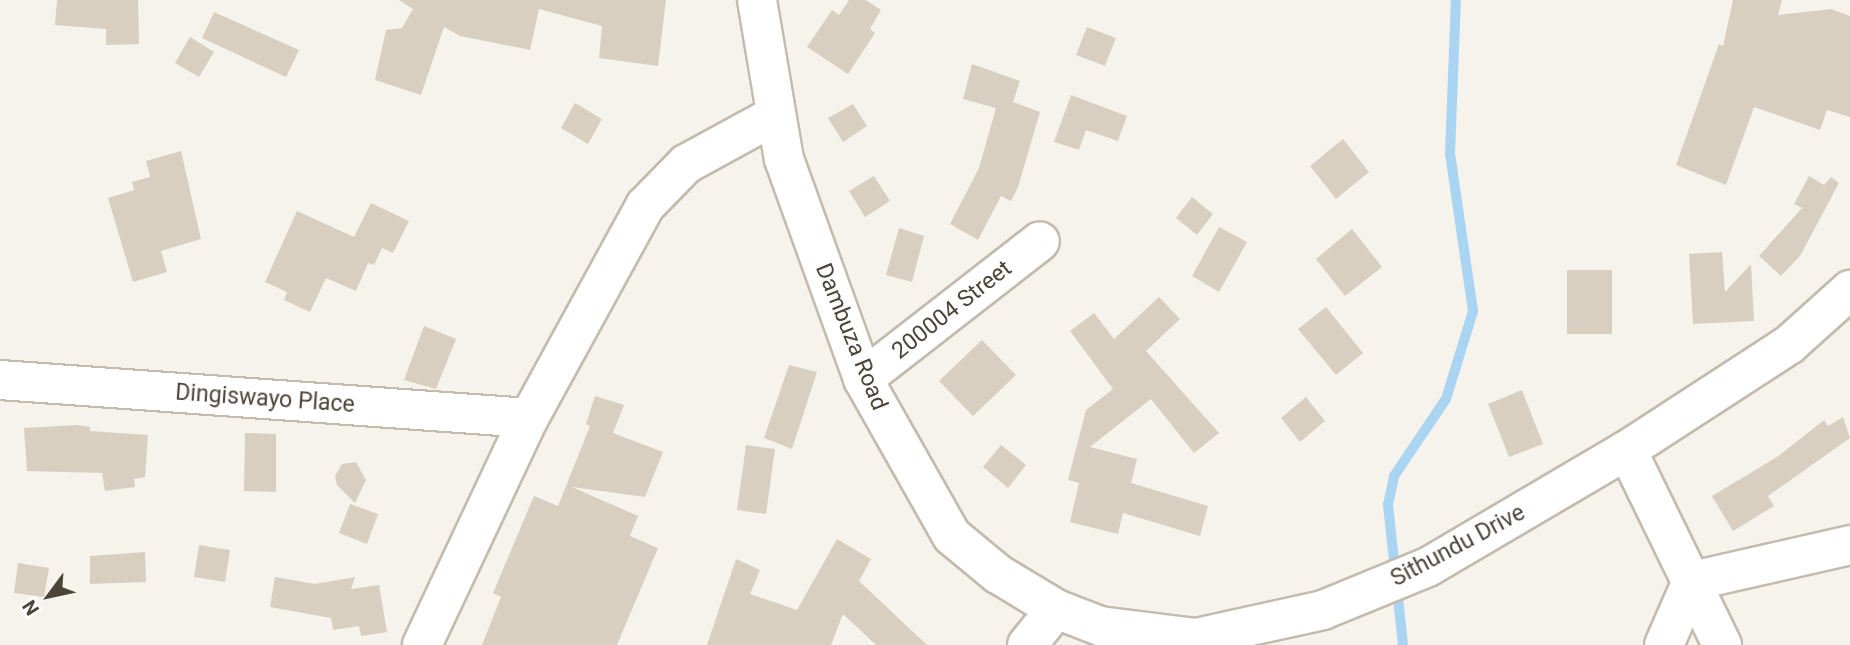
<!DOCTYPE html>
<style>
body{margin:0}
#map{position:relative;width:1850px;height:645px;overflow:hidden;background:#f6f3ec;font-family:Roboto,sans-serif}
div>[style]{position:absolute}
.stream>*{height:10px;margin:-5px;padding:0 5px;transform-origin:5px;border-radius:5px;background:#a9d4f2}
.building>*{inset:0;background:#d8cfc1}
.roads{filter:drop-shadow(2px 0 #c2bbae) drop-shadow(-2px 0 #c2bbae) drop-shadow(0 2px #c2bbae) drop-shadow(0 -2px #c2bbae)}
.minor>*{height:38px;margin:-19px;padding:0 19px;transform-origin:19px;border-radius:19px;background:#fff}
span{translate:-50% -50%;white-space:nowrap;text-align:center;line-height:1.15;-webkit-text-stroke:6px #fff;paint-order:stroke}
.street-label{font-size:23px;color:#4b4439}
.north{position:absolute;left:14px;top:561px;width:70px;height:70px;-webkit-text-stroke:5px #fff;paint-order:stroke;rotate:237deg;font-size:19px;font-weight:700;line-height:28px;text-align:center;color:#4b4439}
.north::after{content:'';display:block;margin:auto;width:24px;height:32px;background:#4b4439;clip-path:polygon(50% 0,100% 100%,50% 72%,0 100%)}
</style>
<div id="map">
<div class="stream">
<i style="left:1403px;top:645px;width:141px;rotate:-96.1deg"></i>
<i style="left:1388px;top:505px;width:30px;rotate:-78deg"></i>
<i style="left:1394px;top:476px;width:93px;rotate:-56deg"></i>
<i style="left:1446px;top:399px;width:92px;rotate:-72.9deg"></i>
<i style="left:1473px;top:311px;width:159px;rotate:-98.3deg"></i>
<i style="left:1450px;top:154px;width:154px;rotate:-87.8deg"></i>
</div>
<div class="building">
<i style="clip-path:polygon(57px 0,138px 0,139px 44px,106px 45px,106px 29px,55px 25px)"></i>
<i style="clip-path:polygon(399px 0,666px 0,658px 66px,599px 58px,602px 26px,539px 9px,530px 50px,460px 36px,444px 27px,421px 95px,375px 80px,386px 30px,402px 28px,413px 9px)"></i>
<i style="clip-path:polygon(849px 0,866px 0,881px 10px,870px 29px,875px 33px,848px 74px,807px 47px,832px 10px,839px 15px)"></i>
<i style="clip-path:polygon(1733px 0,1782px 0,1778px 15px,1831px 9px,1850px 16px,1850px 117px,1827px 110px,1820px 130px,1754px 107px,1726px 185px,1676px 165px,1719px 44px,1723px 46px)"></i>
<i style="clip-path:polygon(214px 12px,299px 50px,286px 77px,202px 38px)"></i>
<i style="clip-path:polygon(1087px 27px,1116px 38px,1105px 66px,1076px 55px)"></i>
<i style="clip-path:polygon(190px 37px,214px 52px,199px 77px,175px 63px)"></i>
<i style="clip-path:polygon(972px 64px,1020px 81px,1013px 102px,1040px 112px,1018px 187px,1011px 201px,1001px 196px,978px 240px,950px 224px,979px 168px,996px 108px,963px 99px)"></i>
<i style="clip-path:polygon(1071px 95px,1127px 116px,1118px 141px,1086px 130px,1079px 150px,1054px 142px)"></i>
<i style="clip-path:polygon(575px 103px,602px 119px,588px 144px,561px 128px)"></i>
<i style="clip-path:polygon(853px 104px,867px 126px,843px 142px,828px 118px)"></i>
<i style="clip-path:polygon(1343px 139px,1369px 172px,1336px 199px,1310px 166px)"></i>
<i style="clip-path:polygon(181px 151px,201px 239px,161px 251px,167px 272px,133px 282px,108px 198px,134px 190px,132px 182px,150px 177px,146px 161px)"></i>
<i style="clip-path:polygon(874px 176px,890px 201px,865px 217px,849px 191px)"></i>
<i style="clip-path:polygon(1809px 176px,1824px 185px,1831px 177px,1839px 183px,1800px 256px,1781px 276px,1759px 256px,1802px 208px,1794px 204px)"></i>
<i style="clip-path:polygon(1192px 197px,1213px 214px,1197px 235px,1176px 218px)"></i>
<i style="clip-path:polygon(371px 203px,409px 221px,393px 253px,382px 248px,374px 265px,368px 263px,356px 291px,326px 278px,310px 312px,284px 300px,287px 292px,265px 282px,297px 211px,354px 237px)"></i>
<i style="clip-path:polygon(1219px 227px,1247px 242px,1219px 292px,1192px 276px)"></i>
<i style="clip-path:polygon(899px 228px,924px 236px,912px 282px,886px 275px)"></i>
<i style="clip-path:polygon(1352px 229px,1382px 267px,1345px 296px,1316px 259px)"></i>
<i style="clip-path:polygon(1722px 252px,1725px 292px,1751px 264px,1754px 321px,1693px 324px,1689px 254px)"></i>
<i style="clip-path:polygon(1567px 270px,1612px 270px,1612px 334px,1567px 334px)"></i>
<i style="clip-path:polygon(1159px 297px,1180px 319px,1146px 351px,1219px 433px,1194px 453px,1151px 399px,1090px 447px,1137px 459px,1131px 483px,1208px 506px,1200px 536px,1123px 513px,1118px 534px,1070px 522px,1079px 483px,1068px 480px,1086px 410px,1113px 389px,1070px 331px,1094px 313px,1114px 339px)"></i>
<i style="clip-path:polygon(1326px 307px,1363px 353px,1336px 375px,1298px 329px)"></i>
<i style="clip-path:polygon(424px 326px,456px 339px,436px 389px,404px 380px)"></i>
<i style="clip-path:polygon(982px 340px,1016px 375px,973px 416px,939px 381px)"></i>
<i style="clip-path:polygon(789px 365px,817px 372px,792px 449px,764px 438px)"></i>
<i style="clip-path:polygon(1522px 390px,1543px 444px,1509px 457px,1488px 404px)"></i>
<i style="clip-path:polygon(595px 396px,624px 405px,613px 433px,663px 452px,645px 497px,572px 487px,638px 516px,630px 536px,658px 548px,617px 645px,482px 645px,501px 597px,493px 593px,534px 496px,558px 506px,590px 426px,586px 424px)"></i>
<i style="clip-path:polygon(1306px 397px,1325px 421px,1300px 442px,1281px 418px)"></i>
<i style="clip-path:polygon(1843px 417px,1850px 438px,1768px 496px,1774px 506px,1733px 531px,1712px 496px,1777px 457px,1824px 420px,1828px 426px)"></i>
<i style="clip-path:polygon(77px 425px,90px 427px,90px 431px,148px 435px,145px 477px,134px 479px,135px 487px,105px 491px,102px 473px,27px 471px,24px 428px)"></i>
<i style="clip-path:polygon(245px 433px,276px 434px,276px 492px,244px 491px)"></i>
<i style="clip-path:polygon(746px 445px,775px 449px,766px 514px,737px 510px)"></i>
<i style="clip-path:polygon(1001px 445px,1026px 465px,1008px 488px,983px 467px)"></i>
<i style="clip-path:polygon(356px 462px,366px 480px,355px 503px,337px 485px,335px 476px,342px 464px)"></i>
<i style="clip-path:polygon(350px 504px,378px 514px,367px 544px,339px 533px)"></i>
<i style="clip-path:polygon(837px 539px,871px 559px,859px 581px,927px 645px,876px 645px,843px 614px,831px 645px,707px 645px,736px 559px,760px 570px,750px 594px,797px 610px)"></i>
<i style="clip-path:polygon(199px 545px,230px 550px,225px 582px,194px 577px)"></i>
<i style="clip-path:polygon(145px 552px,146px 582px,90px 584px,90px 556px)"></i>
<i style="clip-path:polygon(18px 563px,49px 568px,44px 597px,14px 593px)"></i>
<i style="clip-path:polygon(275px 577px,315px 584px,355px 577px,351px 589px,379px 585px,387px 632px,361px 636px,359px 626px,333px 630px,331px 618px,270px 607px)"></i>
</div>
<div class="roads">
<div class="minor">
<i style="left:757px;top:0;width:161px;rotate:80.4deg"></i>
<i style="left:784px;top:159px;width:234px;rotate:70.2deg"></i>
<i style="left:863px;top:379px;width:180px;rotate:60.5deg"></i>
<i style="left:952px;top:536px;width:60px;rotate:39.6deg"></i>
<i style="left:998px;top:574px;width:68px;rotate:31.1deg"></i>
<i style="left:863px;top:379px;width:224px;rotate:-37.9deg"></i>
<i style="left:0;top:380px;width:530px;rotate:4.11deg"></i>
<i style="left:1627px;top:450px;width:217px;rotate:64deg"></i>
<i style="left:422px;top:645px;width:251px;rotate:-64.8deg"></i>
<i style="left:529px;top:418px;width:242px;rotate:-61.3deg"></i>
<i style="left:645px;top:206px;width:59px;rotate:-45.7deg"></i>
<i style="left:686px;top:164px;width:102px;rotate:-28.6deg"></i>
<i style="left:1027px;top:645px;width:46px;rotate:-51.1deg"></i>
<i style="left:1056px;top:609px;width:47px;rotate:21.1deg"></i>
<i style="left:1100px;top:626px;width:97px;rotate:7.1deg"></i>
<i style="left:1196px;top:638px;width:130px;rotate:-12.4deg"></i>
<i style="left:1323px;top:610px;width:113px;rotate:-22.3deg"></i>
<i style="left:1428px;top:567px;width:231px;rotate:-30.5deg"></i>
<i style="left:1627px;top:450px;width:194px;rotate:-33deg"></i>
<i style="left:1790px;top:344px;width:81px;rotate:-42deg"></i>
<i style="left:1664px;top:645px;width:70px;rotate:-66.4deg"></i>
<i style="left:1692px;top:581px;width:162px;rotate:-12.8deg"></i>
</div>
</div>
<div class="street-label">
<span style="left:952px;top:310px;rotate:-38deg">200004 Street</span>
<span style="left:851px;top:337px;rotate:68deg">Dambuza Road</span>
<span style="left:265px;top:399px;rotate:4deg">Dingiswayo Place</span>
<span style="left:1458px;top:546px;rotate:-28deg">Sithundu Drive</span>
</div>
<div class="north">N</div>
</div>
